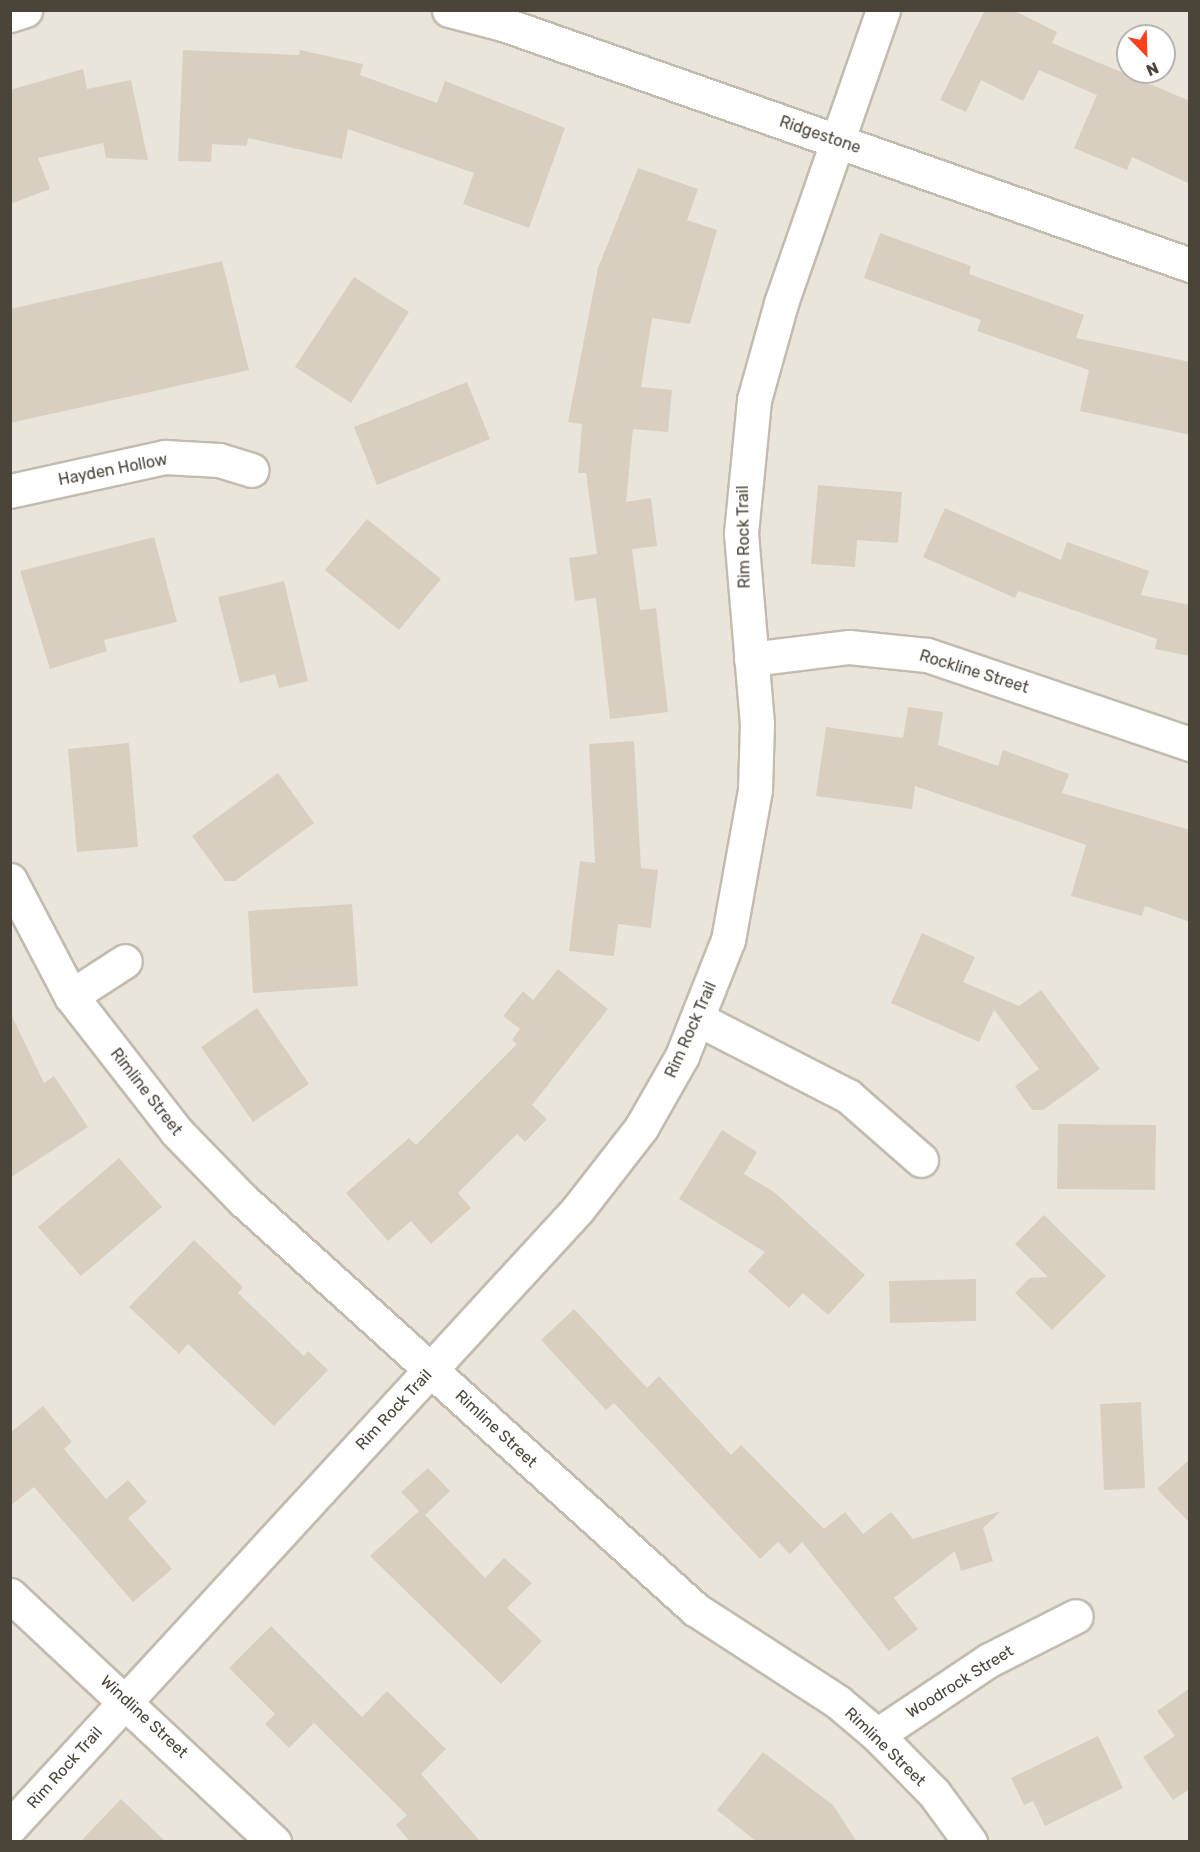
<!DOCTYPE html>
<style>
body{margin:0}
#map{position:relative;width:1200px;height:1852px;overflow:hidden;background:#f6f3ec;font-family:Rubik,sans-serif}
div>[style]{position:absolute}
.residential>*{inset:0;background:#eae5da}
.building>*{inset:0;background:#d8cfc1}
.roads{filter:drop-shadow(2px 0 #c2bbae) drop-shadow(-2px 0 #c2bbae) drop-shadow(0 2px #c2bbae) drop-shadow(0 -2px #c2bbae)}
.minor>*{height:33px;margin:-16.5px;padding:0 16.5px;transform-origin:16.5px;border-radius:16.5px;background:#fff}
span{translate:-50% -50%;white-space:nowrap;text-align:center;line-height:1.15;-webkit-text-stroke:4.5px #fff;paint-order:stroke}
.street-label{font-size:16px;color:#4b4439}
.frame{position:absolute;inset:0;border:12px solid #4b4439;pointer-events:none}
.north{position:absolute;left:1116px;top:24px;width:60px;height:60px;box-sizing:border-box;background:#fff;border:2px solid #b7b4b0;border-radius:50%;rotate:157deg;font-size:16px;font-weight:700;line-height:24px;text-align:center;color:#4b4439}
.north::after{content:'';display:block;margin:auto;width:21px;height:27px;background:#fc3f1d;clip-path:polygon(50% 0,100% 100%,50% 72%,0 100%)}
</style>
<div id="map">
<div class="residential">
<i style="clip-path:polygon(evenodd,11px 11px,1189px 11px,1189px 1841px,11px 1841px,11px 11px,1128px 36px,1164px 36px,1164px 72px,1128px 72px,1128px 36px)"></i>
</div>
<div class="building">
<i style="clip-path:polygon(985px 10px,1013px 10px,1057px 32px,1052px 43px,1190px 101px,1190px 184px,1132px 157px,1127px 170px,1074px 148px,1097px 95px,1039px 70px,1023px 101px,981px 80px,966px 112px,940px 100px)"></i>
<i style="clip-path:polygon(183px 50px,299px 55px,300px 50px,363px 64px,360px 75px,437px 103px,445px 81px,565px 128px,529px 228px,463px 204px,474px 173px,348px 129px,342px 159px,248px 138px,247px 146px,212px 144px,211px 162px,178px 161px)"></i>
<i style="clip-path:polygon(83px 69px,87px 89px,131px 80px,148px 160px,106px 158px,103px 143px,38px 158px,50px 189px,10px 204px,10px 90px)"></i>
<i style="clip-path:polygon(638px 168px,698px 189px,687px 220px,717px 230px,690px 324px,652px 318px,641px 387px,672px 390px,668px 432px,633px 429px,626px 502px,651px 498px,657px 546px,632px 549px,640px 610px,656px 608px,668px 712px,610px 719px,596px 598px,575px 601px,569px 558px,597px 554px,586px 473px,578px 473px,582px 424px,568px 422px,598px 268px)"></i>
<i style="clip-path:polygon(880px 233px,971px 266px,969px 274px,1084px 315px,1076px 338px,1190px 362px,1190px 435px,1080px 411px,1089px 370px,977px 331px,981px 320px,864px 278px)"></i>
<i style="clip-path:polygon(222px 261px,249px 370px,10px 423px,10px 309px)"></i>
<i style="clip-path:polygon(354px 277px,409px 312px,351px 403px,295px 367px)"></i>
<i style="clip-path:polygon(467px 382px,490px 439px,377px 485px,354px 427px)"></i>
<i style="clip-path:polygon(818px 485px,902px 492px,898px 543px,857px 540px,855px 567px,811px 564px)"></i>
<i style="clip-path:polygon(945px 508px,1061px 560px,1067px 542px,1149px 571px,1141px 595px,1190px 605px,1190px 656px,1155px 649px,1157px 639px,1018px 591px,1015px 598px,923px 557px)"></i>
<i style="clip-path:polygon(367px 519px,441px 579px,399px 630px,325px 570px)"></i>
<i style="clip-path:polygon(154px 537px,177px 622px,104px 640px,107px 651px,50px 669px,20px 571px)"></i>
<i style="clip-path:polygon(284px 581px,308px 681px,279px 688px,275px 674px,240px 683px,218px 597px)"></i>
<i style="clip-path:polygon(908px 707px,943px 712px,938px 745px,998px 766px,1003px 750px,1069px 774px,1062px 793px,1190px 830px,1190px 922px,1145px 906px,1142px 916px,1071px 896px,1086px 845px,915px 786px,912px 809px,816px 796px,826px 727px,903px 738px)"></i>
<i style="clip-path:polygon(634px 741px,641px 868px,658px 870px,651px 928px,618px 924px,614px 956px,569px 951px,580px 861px,595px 863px,589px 744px)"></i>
<i style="clip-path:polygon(129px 743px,138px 847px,77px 852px,68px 749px)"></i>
<i style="clip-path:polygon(278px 773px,314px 823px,235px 881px,225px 881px,192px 836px)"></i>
<i style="clip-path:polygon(352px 904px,358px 986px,253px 993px,248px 911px)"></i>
<i style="clip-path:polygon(922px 933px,975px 957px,963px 982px,1019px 1006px,1041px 990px,1100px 1069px,1043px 1110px,1032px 1110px,1015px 1086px,1039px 1069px,994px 1010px,979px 1042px,891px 1003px)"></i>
<i style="clip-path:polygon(558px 969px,608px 1009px,532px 1105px,547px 1119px,525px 1142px,517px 1134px,458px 1193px,471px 1208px,431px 1244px,411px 1221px,388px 1241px,346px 1193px,409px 1138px,416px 1145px,517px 1044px,512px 1040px,520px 1029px,503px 1016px,523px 991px,533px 1000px)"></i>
<i style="clip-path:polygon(257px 1008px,309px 1084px,253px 1122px,201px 1047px)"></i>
<i style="clip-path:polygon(10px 1012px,44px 1083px,54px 1076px,88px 1127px,10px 1178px)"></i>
<i style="clip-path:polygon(1058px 1124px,1156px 1125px,1155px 1190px,1057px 1189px)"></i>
<i style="clip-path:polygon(722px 1130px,757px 1152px,744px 1174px,774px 1192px,865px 1275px,828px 1315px,803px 1293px,789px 1308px,748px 1271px,765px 1252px,679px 1199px)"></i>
<i style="clip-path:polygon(119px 1158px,162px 1207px,81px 1276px,38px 1227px)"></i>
<i style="clip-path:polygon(1044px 1215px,1106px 1276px,1052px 1330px,1015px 1293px,1030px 1278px,1048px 1277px,1015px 1244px)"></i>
<i style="clip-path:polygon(194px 1240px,243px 1287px,238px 1293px,304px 1356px,308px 1351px,328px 1370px,274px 1426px,188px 1344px,179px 1354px,129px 1307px)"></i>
<i style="clip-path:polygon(976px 1279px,976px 1321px,890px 1323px,889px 1281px)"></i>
<i style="clip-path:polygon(574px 1309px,647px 1388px,659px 1376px,731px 1455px,741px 1445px,824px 1529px,845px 1512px,863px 1534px,891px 1512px,913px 1539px,1001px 1511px,983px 1528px,993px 1561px,961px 1571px,955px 1551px,894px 1598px,918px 1629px,889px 1651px,802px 1542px,790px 1554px,778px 1542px,760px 1559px,614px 1403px,606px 1410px,541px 1340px)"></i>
<i style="clip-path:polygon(1141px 1402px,1145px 1488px,1104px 1490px,1100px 1404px)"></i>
<i style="clip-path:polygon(43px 1406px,72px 1442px,64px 1449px,106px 1499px,128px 1480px,147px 1502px,128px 1518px,172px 1569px,133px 1602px,34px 1487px,10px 1506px,10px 1433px)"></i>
<i style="clip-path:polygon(1190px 1459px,1190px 1523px,1157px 1489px)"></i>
<i style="clip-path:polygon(428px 1468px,450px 1491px,425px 1515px,485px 1578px,504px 1558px,532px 1583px,507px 1608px,542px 1641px,501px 1684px,370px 1556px,419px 1511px,401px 1492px)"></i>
<i style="clip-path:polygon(271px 1626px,362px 1717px,387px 1691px,446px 1749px,421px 1774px,481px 1842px,410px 1842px,396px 1825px,407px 1815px,314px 1723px,289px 1748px,265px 1724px,275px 1714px,229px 1668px)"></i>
<i style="clip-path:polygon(1190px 1688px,1190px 1789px,1173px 1800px,1143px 1757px,1175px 1736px,1157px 1711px)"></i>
<i style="clip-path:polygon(1098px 1736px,1123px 1788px,1045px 1826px,1033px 1801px,1024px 1805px,1011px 1778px)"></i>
<i style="clip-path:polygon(763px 1752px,833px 1805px,857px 1842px,757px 1842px,717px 1810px)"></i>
<i style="clip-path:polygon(121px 1799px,166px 1842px,80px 1842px)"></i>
</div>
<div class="roads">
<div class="minor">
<i style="left:449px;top:10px;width:59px;rotate:14.7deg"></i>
<i style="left:506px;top:25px;width:725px;rotate:19.33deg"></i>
<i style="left:10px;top:15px;width:16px;rotate:-18deg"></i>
<i style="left:10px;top:491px;width:159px;rotate:-12.4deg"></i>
<i style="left:165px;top:457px;width:54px;rotate:3.2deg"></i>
<i style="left:219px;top:460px;width:34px;rotate:17deg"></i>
<i style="left:751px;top:659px;width:99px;rotate:-7deg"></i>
<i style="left:849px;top:647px;width:78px;rotate:5.9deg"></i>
<i style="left:927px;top:655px;width:278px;rotate:18.7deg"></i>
<i style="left:10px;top:880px;width:131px;rotate:62.3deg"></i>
<i style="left:71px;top:996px;width:172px;rotate:52.1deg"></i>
<i style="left:177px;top:1132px;width:95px;rotate:45.9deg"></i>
<i style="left:243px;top:1200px;width:610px;rotate:42.14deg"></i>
<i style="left:695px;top:1609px;width:171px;rotate:33deg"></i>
<i style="left:838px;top:1702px;width:51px;rotate:40.2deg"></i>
<i style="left:877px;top:1735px;width:81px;rotate:45.5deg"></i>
<i style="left:934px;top:1793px;width:61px;rotate:53.7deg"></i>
<i style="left:71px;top:996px;width:64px;rotate:-32.9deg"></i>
<i style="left:698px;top:1019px;width:169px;rotate:27.2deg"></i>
<i style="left:848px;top:1096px;width:97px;rotate:41.2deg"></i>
<i style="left:10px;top:1595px;width:362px;rotate:43.1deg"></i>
<i style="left:877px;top:1735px;width:135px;rotate:-33.8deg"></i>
<i style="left:989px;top:1660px;width:97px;rotate:-26.8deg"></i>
<i style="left:10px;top:1827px;width:839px;rotate:-47.41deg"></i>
<i style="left:578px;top:1209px;width:103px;rotate:-52.1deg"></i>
<i style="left:641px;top:1128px;width:83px;rotate:-60.3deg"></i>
<i style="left:682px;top:1056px;width:125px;rotate:-68.4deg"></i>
<i style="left:728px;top:940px;width:152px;rotate:-79.8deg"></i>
<i style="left:755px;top:790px;width:66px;rotate:-88.3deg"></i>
<i style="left:757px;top:724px;width:192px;rotate:-94.8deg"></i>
<i style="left:741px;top:533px;width:134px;rotate:-84.4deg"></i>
<i style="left:754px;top:400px;width:101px;rotate:-74.4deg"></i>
<i style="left:781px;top:303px;width:310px;rotate:-70.8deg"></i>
</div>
</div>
<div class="street-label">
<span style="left:820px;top:135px;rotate:19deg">Ridgestone</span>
<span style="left:113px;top:470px;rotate:-11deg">Hayden Hollow</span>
<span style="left:744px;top:537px;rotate:-91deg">Rim Rock Trail</span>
<span style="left:974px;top:672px;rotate:17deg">Rockline Street</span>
<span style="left:691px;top:1030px;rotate:-66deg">Rim Rock Trail</span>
<span style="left:146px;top:1092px;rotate:52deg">Rimline Street</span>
<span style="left:394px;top:1410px;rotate:-47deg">Rim Rock Trail</span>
<span style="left:496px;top:1429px;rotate:43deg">Rimline Street</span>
<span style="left:960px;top:1682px;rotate:-32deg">Woodrock Street</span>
<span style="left:144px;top:1717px;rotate:43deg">Windline Street</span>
<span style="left:885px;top:1747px;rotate:44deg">Rimline Street</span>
<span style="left:65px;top:1768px;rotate:-48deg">Rim Rock Trail</span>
</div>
<div class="frame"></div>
<div class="north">N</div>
</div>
